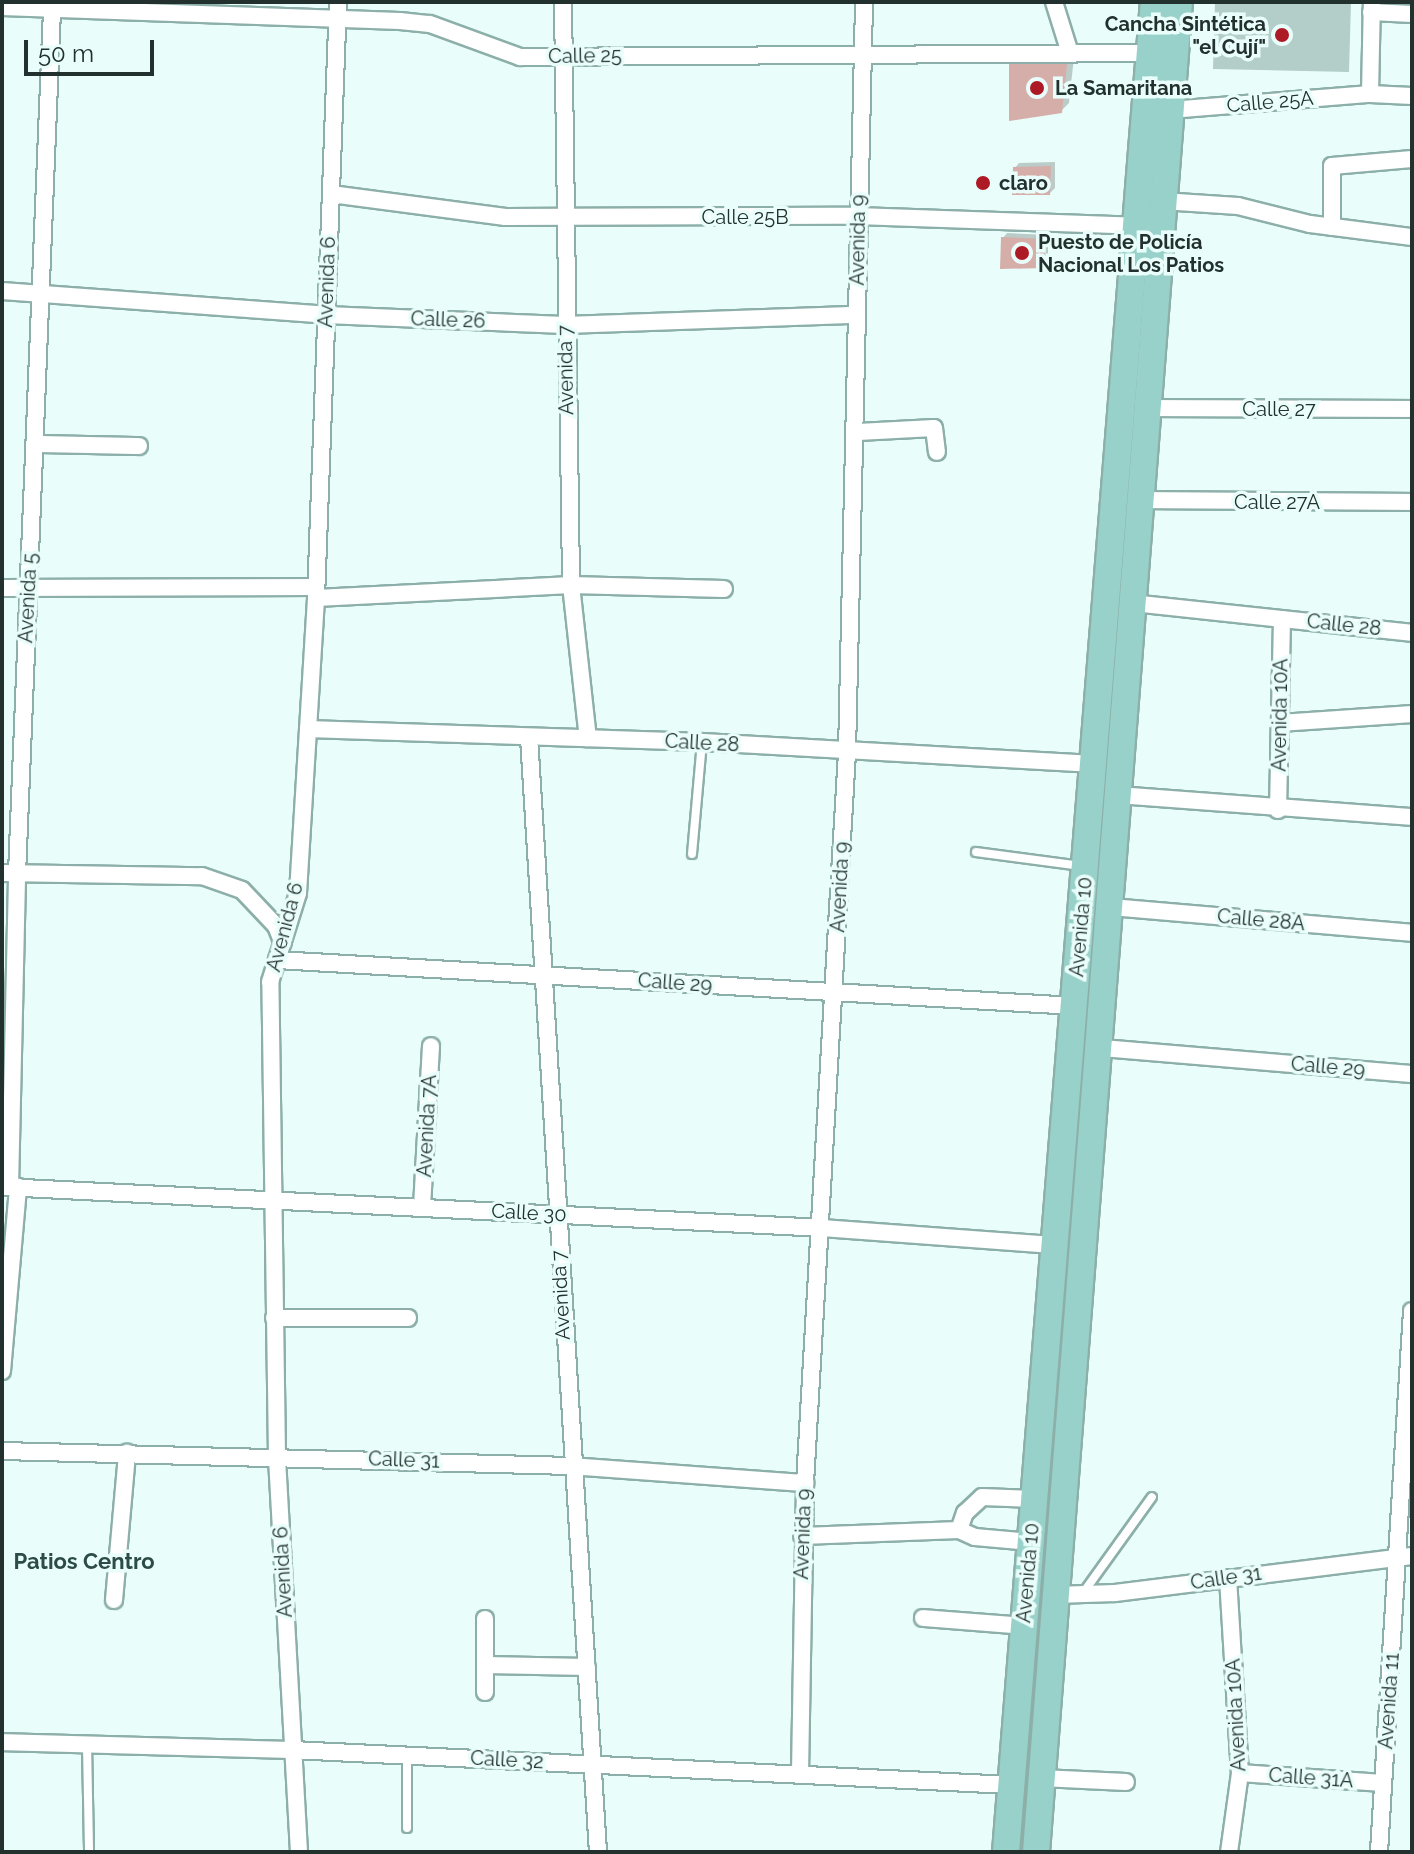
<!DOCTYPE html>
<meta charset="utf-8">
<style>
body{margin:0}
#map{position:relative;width:1414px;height:1854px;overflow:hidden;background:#e9fefa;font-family:Raleway,sans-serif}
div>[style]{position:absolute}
.green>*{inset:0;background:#b3cdc8}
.shadow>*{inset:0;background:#0003}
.building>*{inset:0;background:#d5ada9}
.roads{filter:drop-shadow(2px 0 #8dafa9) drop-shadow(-2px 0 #8dafa9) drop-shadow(0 2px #8dafa9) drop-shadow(0 -2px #8dafa9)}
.lane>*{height:8px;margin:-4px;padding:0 4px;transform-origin:4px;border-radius:4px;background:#fff}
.street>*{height:16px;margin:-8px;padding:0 8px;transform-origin:8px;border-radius:8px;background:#fff}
.primary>*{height:26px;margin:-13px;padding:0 13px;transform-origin:13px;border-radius:13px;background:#98d1c9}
.dots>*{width:22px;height:22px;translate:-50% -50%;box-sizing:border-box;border:4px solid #e9fefa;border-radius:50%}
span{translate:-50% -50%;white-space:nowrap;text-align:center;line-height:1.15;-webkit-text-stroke:7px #e9fefa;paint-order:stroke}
.poi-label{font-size:20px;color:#22302e;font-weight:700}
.right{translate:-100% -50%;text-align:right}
.left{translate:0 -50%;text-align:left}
.street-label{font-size:20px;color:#22302e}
.neighbourhood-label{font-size:22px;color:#2d4c47;font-weight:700}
.frame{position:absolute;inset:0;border:4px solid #22302e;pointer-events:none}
.scale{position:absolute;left:24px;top:40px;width:130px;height:36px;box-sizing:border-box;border:4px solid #22302e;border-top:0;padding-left:10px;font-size:24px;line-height:28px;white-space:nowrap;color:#22302e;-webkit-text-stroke:6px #e9fefa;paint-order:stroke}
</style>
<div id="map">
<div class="green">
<i style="clip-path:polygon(1215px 2px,1351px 2px,1349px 72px,1213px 69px)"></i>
</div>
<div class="shadow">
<i style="clip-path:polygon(1074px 57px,1069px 103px,1061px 111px,1011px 61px)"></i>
<i style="clip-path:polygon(1055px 162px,1055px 188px,1050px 193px,1015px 168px,1019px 163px)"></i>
<i style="clip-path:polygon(1007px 233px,1048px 235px,1048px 261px,1043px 266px,1003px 238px)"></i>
</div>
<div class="building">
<i style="clip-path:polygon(1009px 60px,1067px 64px,1062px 113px,1009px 121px)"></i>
<i style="clip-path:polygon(1051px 166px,1050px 195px,1012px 195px,1013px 167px)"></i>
<i style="clip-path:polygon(1001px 237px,1044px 239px,1044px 268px,1000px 269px)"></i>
</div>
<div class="roads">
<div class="lane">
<i style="left:976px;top:852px;width:106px;rotate:7.6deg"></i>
<i style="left:692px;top:854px;width:112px;rotate:-84.9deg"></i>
<i style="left:1083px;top:1593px;width:118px;rotate:-54.3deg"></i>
<i style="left:87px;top:1745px;width:107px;rotate:88.9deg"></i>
<i style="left:407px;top:1828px;width:72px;rotate:-90deg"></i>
</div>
<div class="street">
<i style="left:563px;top:2px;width:583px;rotate:89.21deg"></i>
<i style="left:571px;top:585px;width:154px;rotate:83.7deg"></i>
<i style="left:1054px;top:2px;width:50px;rotate:72.6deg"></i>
<i style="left:2px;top:7px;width:398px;rotate:2deg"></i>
<i style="left:400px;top:21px;width:30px;rotate:6deg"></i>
<i style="left:430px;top:24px;width:96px;rotate:20.1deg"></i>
<i style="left:520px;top:57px;width:638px;rotate:-0.36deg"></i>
<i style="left:1371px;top:12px;width:41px;rotate:2.8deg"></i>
<i style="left:1370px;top:94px;width:92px;rotate:-88.8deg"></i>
<i style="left:1170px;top:110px;width:201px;rotate:-4.6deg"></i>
<i style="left:1370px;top:94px;width:42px;rotate:2.7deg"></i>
<i style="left:331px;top:194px;width:176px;rotate:7.5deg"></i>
<i style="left:505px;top:217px;width:352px;rotate:-0.2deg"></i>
<i style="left:857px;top:216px;width:286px;rotate:2deg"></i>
<i style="left:1162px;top:201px;width:76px;rotate:3.8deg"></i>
<i style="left:1238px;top:206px;width:74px;rotate:14deg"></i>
<i style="left:1310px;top:224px;width:103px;rotate:7.3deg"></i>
<i style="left:1332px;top:227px;width:61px;rotate:-90deg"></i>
<i style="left:1332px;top:166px;width:80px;rotate:-5deg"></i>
<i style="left:2px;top:291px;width:325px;rotate:4.2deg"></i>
<i style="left:326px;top:315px;width:239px;rotate:2.4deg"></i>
<i style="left:565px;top:325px;width:292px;rotate:-2deg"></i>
<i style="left:1146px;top:408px;width:266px;rotate:0.2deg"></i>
<i style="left:858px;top:432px;width:76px;rotate:-3deg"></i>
<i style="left:934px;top:428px;width:24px;rotate:83deg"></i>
<i style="left:36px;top:444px;width:103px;rotate:1.1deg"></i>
<i style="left:1141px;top:500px;width:271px;rotate:0.4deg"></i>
<i style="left:2px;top:588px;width:314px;rotate:-0.2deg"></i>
<i style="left:316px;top:598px;width:255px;rotate:-2.9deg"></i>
<i style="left:571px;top:585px;width:153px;rotate:1.5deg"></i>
<i style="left:1132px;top:603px;width:282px;rotate:6.1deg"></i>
<i style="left:1280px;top:723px;width:132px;rotate:-3.9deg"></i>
<i style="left:308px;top:729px;width:394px;rotate:1.9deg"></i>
<i style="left:702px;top:742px;width:394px;rotate:3.2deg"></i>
<i style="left:529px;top:737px;width:1117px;rotate:86.46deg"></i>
<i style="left:1119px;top:795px;width:294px;rotate:4.3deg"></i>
<i style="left:1278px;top:810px;width:191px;rotate:-88.8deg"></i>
<i style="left:2px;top:873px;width:200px;rotate:0.9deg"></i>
<i style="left:202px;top:876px;width:42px;rotate:19.3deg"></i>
<i style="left:242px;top:890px;width:50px;rotate:46.6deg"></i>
<i style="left:276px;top:926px;width:18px;rotate:68deg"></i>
<i style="left:1110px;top:907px;width:303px;rotate:4.9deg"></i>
<i style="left:277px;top:960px;width:798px;rotate:3.3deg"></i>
<i style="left:1101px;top:1048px;width:312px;rotate:4.8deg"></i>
<i style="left:3px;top:1187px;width:821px;rotate:2.86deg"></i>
<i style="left:823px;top:1228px;width:233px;rotate:4.2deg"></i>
<i style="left:10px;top:1187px;width:313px;rotate:-88.7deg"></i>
<i style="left:17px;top:874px;width:866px;rotate:-87.68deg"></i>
<i style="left:422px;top:1207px;width:161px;rotate:-86.8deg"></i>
<i style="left:274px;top:1318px;width:134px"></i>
<i style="left:2px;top:1371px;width:185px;rotate:-85deg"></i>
<i style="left:2px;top:1451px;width:569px;rotate:1.51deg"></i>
<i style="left:571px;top:1466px;width:235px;rotate:4.2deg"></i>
<i style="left:959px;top:1530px;width:18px;rotate:-71deg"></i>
<i style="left:965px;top:1513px;width:23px;rotate:-43deg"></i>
<i style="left:982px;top:1497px;width:52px;rotate:2.2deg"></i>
<i style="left:802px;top:1536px;width:157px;rotate:-2.2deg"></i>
<i style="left:959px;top:1530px;width:17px;rotate:24deg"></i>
<i style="left:975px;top:1537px;width:56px;rotate:5.1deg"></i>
<i style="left:1228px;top:1578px;width:195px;rotate:86.5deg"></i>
<i style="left:1240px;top:1773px;width:80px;rotate:97.9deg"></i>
<i style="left:1055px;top:1595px;width:60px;rotate:-1.9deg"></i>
<i style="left:1115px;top:1593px;width:299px;rotate:-7.1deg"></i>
<i style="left:114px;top:1600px;width:148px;rotate:-84.9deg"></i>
<i style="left:923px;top:1618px;width:101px;rotate:4.5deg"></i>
<i style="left:485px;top:1619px;width:73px;rotate:90deg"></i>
<i style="left:486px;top:1665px;width:101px;rotate:1.1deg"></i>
<i style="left:2px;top:1742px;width:290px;rotate:1.6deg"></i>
<i style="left:292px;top:1750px;width:720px;rotate:2.79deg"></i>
<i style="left:800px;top:1773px;width:290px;rotate:-89deg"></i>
<i style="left:805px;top:1483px;width:731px;rotate:-86.71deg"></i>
<i style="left:847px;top:753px;width:751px;rotate:-88.7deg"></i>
<i style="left:1240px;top:1773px;width:143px;rotate:4deg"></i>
<i style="left:1041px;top:1778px;width:85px;rotate:2.7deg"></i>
<i style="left:299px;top:1852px;width:397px;rotate:-93.2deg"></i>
<i style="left:277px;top:1456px;width:474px;rotate:-90.8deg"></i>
<i style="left:270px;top:982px;width:93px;rotate:-72.5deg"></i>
<i style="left:298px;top:893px;width:296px;rotate:-86.5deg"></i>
<i style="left:316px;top:598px;width:596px;rotate:-87.89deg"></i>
<i style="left:1379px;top:1852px;width:542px;rotate:-86.51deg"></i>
</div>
<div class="primary">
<i style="left:1006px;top:1852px;width:1856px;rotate:-85.43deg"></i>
<i style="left:1036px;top:1852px;width:1856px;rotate:-85.58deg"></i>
</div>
</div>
<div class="dots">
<i style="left:1282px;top:35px;background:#ad1925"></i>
<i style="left:1037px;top:88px;background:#ad1925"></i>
<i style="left:983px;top:183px;background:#ad1925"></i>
<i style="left:1022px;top:253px;background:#ad1925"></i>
</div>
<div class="poi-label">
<span class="right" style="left:1266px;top:36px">Cancha Sintética<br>"el Cují"</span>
<span class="left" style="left:1055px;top:88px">La Samaritana</span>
<span class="left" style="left:999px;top:183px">claro</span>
<span class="left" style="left:1038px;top:254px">Puesto de Policía<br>Nacional Los Patios</span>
</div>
<div class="street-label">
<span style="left:585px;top:56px;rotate:-1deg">Calle 25</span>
<span style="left:1270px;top:102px;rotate:-5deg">Calle 25A</span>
<span style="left:745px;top:217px">Calle 25B</span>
<span style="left:858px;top:240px;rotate:-89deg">Avenida 9</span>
<span style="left:327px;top:282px;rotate:-88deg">Avenida 6</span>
<span style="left:448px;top:320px;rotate:2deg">Calle 26</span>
<span style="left:566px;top:370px;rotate:-91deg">Avenida 7</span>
<span style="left:1279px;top:409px">Calle 27</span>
<span style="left:1277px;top:502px">Calle 27A</span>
<span style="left:28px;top:598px;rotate:-87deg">Avenida 5</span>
<span style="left:1344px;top:625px;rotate:6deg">Calle 28</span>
<span style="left:1280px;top:715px;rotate:-89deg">Avenida 10A</span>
<span style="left:702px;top:743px;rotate:3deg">Calle 28</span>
<span style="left:840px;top:887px;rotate:-87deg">Avenida 9</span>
<span style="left:1261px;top:920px;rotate:5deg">Calle 28A</span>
<span style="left:285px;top:927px;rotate:-75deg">Avenida 6</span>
<span style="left:1081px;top:927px;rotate:-85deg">Avenida 10</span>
<span style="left:675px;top:983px;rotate:4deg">Calle 29</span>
<span style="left:1328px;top:1067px;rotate:5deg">Calle 29</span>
<span style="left:427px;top:1126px;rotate:-87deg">Avenida 7A</span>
<span style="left:529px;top:1213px;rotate:3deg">Calle 30</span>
<span style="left:561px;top:1295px;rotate:-93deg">Avenida 7</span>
<span style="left:404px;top:1460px;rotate:2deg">Calle 31</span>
<span style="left:803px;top:1534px;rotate:-88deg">Avenida 9</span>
<span style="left:283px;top:1572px;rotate:-93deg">Avenida 6</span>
<span style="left:1028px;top:1573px;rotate:-85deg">Avenida 10</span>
<span style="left:1226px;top:1578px;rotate:-8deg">Calle 31</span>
<span style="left:1389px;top:1701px;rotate:-86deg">Avenida 11</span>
<span style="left:1236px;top:1715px;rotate:-93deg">Avenida 10A</span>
<span style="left:507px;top:1760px;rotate:3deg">Calle 32</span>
<span style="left:1311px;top:1778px;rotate:4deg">Calle 31A</span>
</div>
<div class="neighbourhood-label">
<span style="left:84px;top:1562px">Patios Centro</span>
</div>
<div class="frame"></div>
<div class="scale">50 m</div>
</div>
